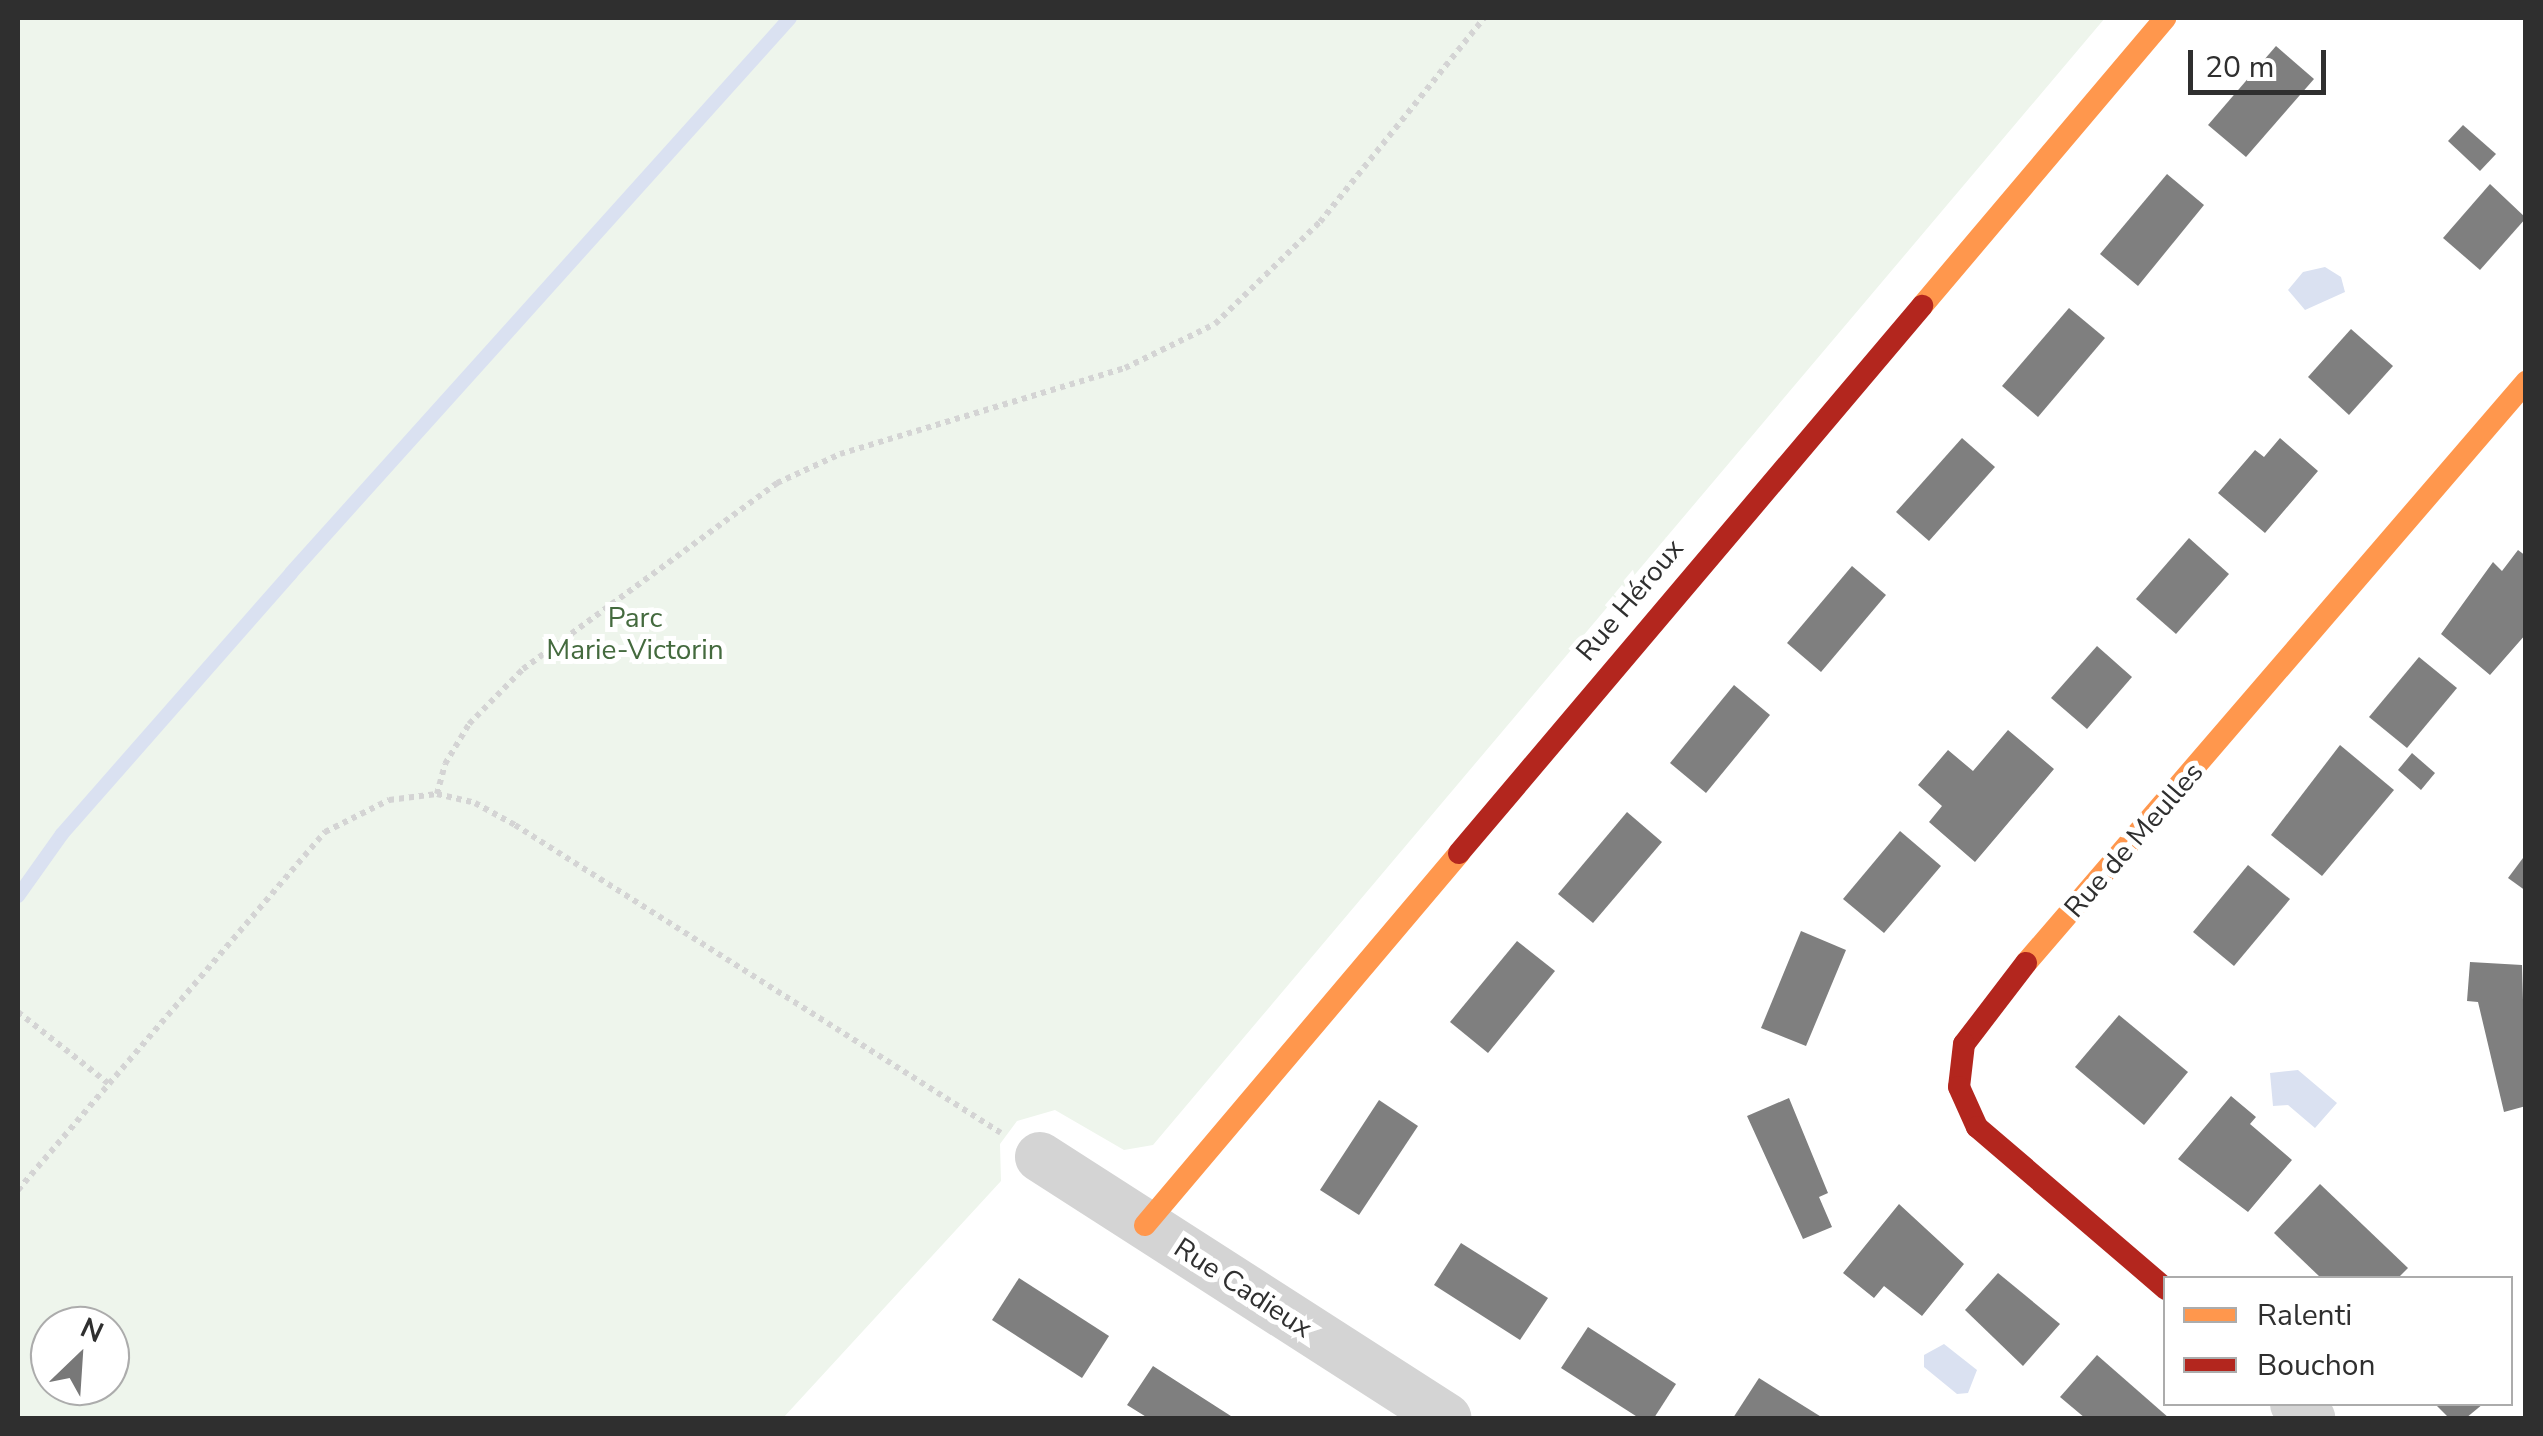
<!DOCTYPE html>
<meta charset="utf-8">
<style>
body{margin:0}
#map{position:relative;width:2543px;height:1436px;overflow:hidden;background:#fff;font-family:"Nunito Sans",sans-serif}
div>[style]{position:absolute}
.green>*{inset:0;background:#eef5ec}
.water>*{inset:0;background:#dae1f1}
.stream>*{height:14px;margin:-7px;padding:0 7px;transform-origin:7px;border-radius:7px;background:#dae1f1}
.building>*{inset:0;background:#7f7f7f}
.path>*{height:6px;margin-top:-3px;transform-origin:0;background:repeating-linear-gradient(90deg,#d4d4d4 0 5px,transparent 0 10px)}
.street>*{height:50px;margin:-25px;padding:0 25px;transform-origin:25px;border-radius:25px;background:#d4d4d4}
.slow>*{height:22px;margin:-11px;padding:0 11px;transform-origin:11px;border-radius:11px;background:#ff974d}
.jam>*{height:22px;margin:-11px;padding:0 11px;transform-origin:11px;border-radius:11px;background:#b3261e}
span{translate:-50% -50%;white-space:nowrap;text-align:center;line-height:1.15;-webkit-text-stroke:10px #fff;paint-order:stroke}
.street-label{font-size:28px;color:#2f2f2f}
.park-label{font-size:28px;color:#446a3e}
.frame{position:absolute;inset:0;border:20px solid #2f2f2f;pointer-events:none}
.legend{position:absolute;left:2163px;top:1276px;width:350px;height:130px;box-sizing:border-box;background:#fff;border:2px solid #acacac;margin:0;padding:12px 18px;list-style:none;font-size:30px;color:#2f2f2f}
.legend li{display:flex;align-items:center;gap:20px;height:50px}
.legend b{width:50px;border:2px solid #acacac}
.north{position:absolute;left:30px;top:1306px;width:100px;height:100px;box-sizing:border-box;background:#fff;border:2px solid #acacac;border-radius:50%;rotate:25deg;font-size:28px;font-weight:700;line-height:40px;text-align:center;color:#2f2f2f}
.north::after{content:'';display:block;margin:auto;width:35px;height:45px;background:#787878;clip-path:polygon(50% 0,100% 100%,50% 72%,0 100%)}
.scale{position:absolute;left:2188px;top:50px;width:138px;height:45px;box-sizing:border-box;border:5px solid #2f2f2f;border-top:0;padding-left:12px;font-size:30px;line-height:35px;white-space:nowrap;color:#2f2f2f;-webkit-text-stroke:8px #fff;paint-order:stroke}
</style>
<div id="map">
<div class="green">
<i style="clip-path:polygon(evenodd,18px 18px,2105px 18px,1153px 1145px,1124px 1150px,1055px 1110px,1017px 1121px,1000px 1144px,1001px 1181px,783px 1418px,18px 1418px,18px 18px,50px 1326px,110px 1326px,110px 1386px,50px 1386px,50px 1326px)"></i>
</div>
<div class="water">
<i style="clip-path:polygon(2325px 267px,2341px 277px,2345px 292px,2305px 310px,2288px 290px,2303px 272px)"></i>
<i style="clip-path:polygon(2298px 1070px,2337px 1103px,2315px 1128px,2288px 1105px,2273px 1106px,2270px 1073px)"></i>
<i style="clip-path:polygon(1944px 1344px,1977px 1370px,1968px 1393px,1957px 1394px,1924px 1367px,1924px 1355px)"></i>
</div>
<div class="stream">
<i style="left:18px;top:896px;width:76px;rotate:-54.6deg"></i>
<i style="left:62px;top:834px;width:347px;rotate:-48.7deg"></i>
<i style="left:291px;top:573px;width:746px;rotate:-48.04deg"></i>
</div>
<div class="building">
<i style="clip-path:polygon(2276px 46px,2314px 79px,2246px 157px,2208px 125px)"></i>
<i style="clip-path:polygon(2463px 125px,2496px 154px,2480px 171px,2448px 141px)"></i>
<i style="clip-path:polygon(2167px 174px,2204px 205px,2138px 286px,2100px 254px)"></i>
<i style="clip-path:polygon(2490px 184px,2526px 218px,2480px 270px,2443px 238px)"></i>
<i style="clip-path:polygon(2069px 308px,2105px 338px,2038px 417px,2002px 386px)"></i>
<i style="clip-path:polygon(2351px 329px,2393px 366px,2349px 415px,2308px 377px)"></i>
<i style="clip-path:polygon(1962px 438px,1995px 467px,1929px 541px,1896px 512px)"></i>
<i style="clip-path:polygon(2280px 438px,2318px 471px,2265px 533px,2218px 493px,2255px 450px,2264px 457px)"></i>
<i style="clip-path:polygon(2189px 538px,2229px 574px,2176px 634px,2136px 599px)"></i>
<i style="clip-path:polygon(2518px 550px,2526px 556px,2526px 634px,2490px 675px,2441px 634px,2493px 562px,2502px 571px)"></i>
<i style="clip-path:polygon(1852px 566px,1886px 595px,1821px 672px,1787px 643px)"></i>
<i style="clip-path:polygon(2097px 646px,2132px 677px,2087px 729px,2051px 698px)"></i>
<i style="clip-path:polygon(2419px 657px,2457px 688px,2407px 748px,2369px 717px)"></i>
<i style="clip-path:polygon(1734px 685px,1770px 715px,1706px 793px,1670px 763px)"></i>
<i style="clip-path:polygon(2008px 730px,2054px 769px,1975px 862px,1929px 822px,1942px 806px,1918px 785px,1948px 750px,1973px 771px)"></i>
<i style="clip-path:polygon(2340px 745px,2394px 790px,2322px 876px,2271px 835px)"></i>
<i style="clip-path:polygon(2412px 753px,2435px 773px,2421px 790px,2398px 770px)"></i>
<i style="clip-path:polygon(1627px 812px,1662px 842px,1593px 923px,1558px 894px)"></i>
<i style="clip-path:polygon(1900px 831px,1941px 866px,1884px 933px,1843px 899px)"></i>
<i style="clip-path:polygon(2526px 854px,2526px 891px,2508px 878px)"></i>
<i style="clip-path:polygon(2248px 865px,2290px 899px,2234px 966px,2193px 932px)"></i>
<i style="clip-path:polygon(1801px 931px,1846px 950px,1806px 1046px,1761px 1028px)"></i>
<i style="clip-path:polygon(1517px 941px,1555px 971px,1488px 1053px,1450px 1022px)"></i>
<i style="clip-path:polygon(2470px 962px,2522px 965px,2526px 1106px,2504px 1112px,2478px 1002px,2467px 1001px)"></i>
<i style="clip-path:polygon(2119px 1015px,2188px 1072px,2144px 1125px,2075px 1067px)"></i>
<i style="clip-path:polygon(2231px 1096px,2256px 1117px,2250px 1124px,2292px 1160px,2248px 1212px,2178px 1159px)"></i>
<i style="clip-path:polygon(1789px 1098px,1828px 1193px,1819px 1197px,1832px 1227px,1803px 1239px,1747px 1116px)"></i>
<i style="clip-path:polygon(1379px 1100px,1418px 1126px,1359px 1215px,1320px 1190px)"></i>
<i style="clip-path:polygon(2320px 1184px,2408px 1268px,2398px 1278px,2321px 1278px,2274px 1233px)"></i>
<i style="clip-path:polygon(1899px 1204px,1964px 1264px,1922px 1316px,1884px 1286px,1874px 1298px,1843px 1273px)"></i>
<i style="clip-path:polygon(1461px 1243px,1548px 1298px,1520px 1340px,1434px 1285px)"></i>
<i style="clip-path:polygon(1998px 1273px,2060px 1324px,2023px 1366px,1965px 1310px)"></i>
<i style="clip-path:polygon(1019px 1278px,1109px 1336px,1082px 1378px,992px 1320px)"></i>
<i style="clip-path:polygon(1588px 1327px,1676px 1384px,1654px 1418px,1639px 1418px,1561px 1368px)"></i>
<i style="clip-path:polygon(2097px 1355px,2169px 1418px,2085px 1418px,2060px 1397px)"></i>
<i style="clip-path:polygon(1153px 1366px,1195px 1393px,1234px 1418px,1148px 1418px,1127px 1405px)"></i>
<i style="clip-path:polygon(1759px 1378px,1823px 1418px,1733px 1418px)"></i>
<i style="clip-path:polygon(2435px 1404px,2483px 1404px,2466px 1418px,2449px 1418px)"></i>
</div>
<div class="path">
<i style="left:437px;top:794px;width:31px;rotate:-75deg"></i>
<i style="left:445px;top:764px;width:47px;rotate:-59deg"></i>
<i style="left:469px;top:724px;width:77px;rotate:-45.5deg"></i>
<i style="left:523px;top:669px;width:315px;rotate:-36.2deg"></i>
<i style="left:777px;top:483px;width:69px;rotate:-24.7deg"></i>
<i style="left:840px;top:454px;width:298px;rotate:-16.8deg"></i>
<i style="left:1125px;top:368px;width:100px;rotate:-26.1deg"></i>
<i style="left:1215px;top:324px;width:146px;rotate:-44.2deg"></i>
<i style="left:1320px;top:222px;width:262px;rotate:-51.2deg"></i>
<i style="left:18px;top:1012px;width:115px;rotate:38.3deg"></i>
<i style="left:18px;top:1190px;width:472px;rotate:-49.4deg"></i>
<i style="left:325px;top:832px;width:72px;rotate:-26.6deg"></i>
<i style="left:389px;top:800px;width:48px;rotate:-7.1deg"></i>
<i style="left:437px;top:794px;width:39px;rotate:13deg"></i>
<i style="left:475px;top:803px;width:46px;rotate:28.8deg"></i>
<i style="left:515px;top:825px;width:575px;rotate:32.36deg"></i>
</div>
<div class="street">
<i style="left:1040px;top:1157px;width:483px;rotate:32.7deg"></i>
<i style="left:2295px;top:1404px;width:21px;rotate:43deg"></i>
</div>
<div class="slow">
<i style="left:1922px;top:306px;width:377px;rotate:-49.8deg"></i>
<i style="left:2026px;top:963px;width:767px;rotate:-49.29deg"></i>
<i style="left:1145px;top:1225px;width:487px;rotate:-49.8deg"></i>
</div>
<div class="jam">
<i style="left:1459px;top:853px;width:717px;rotate:-49.75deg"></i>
<i style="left:2026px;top:963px;width:102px;rotate:127.4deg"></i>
<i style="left:1964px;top:1044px;width:43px;rotate:96.6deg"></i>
<i style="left:1959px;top:1087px;width:44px;rotate:65.8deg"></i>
<i style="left:1977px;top:1127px;width:249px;rotate:40.6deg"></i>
</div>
<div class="street-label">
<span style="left:1630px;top:600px;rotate:-50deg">Rue Héroux</span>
<span style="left:2134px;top:840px;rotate:-49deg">Rue de Meulles</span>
<span style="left:1243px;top:1288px;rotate:33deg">Rue Cadieux</span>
</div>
<div class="park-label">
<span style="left:635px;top:634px">Parc<br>Marie-Victorin</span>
</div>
<div class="frame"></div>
<ul class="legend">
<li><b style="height:12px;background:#ff974d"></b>Ralenti</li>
<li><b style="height:12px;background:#b3261e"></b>Bouchon</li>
</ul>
<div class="north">N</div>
<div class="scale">20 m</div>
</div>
